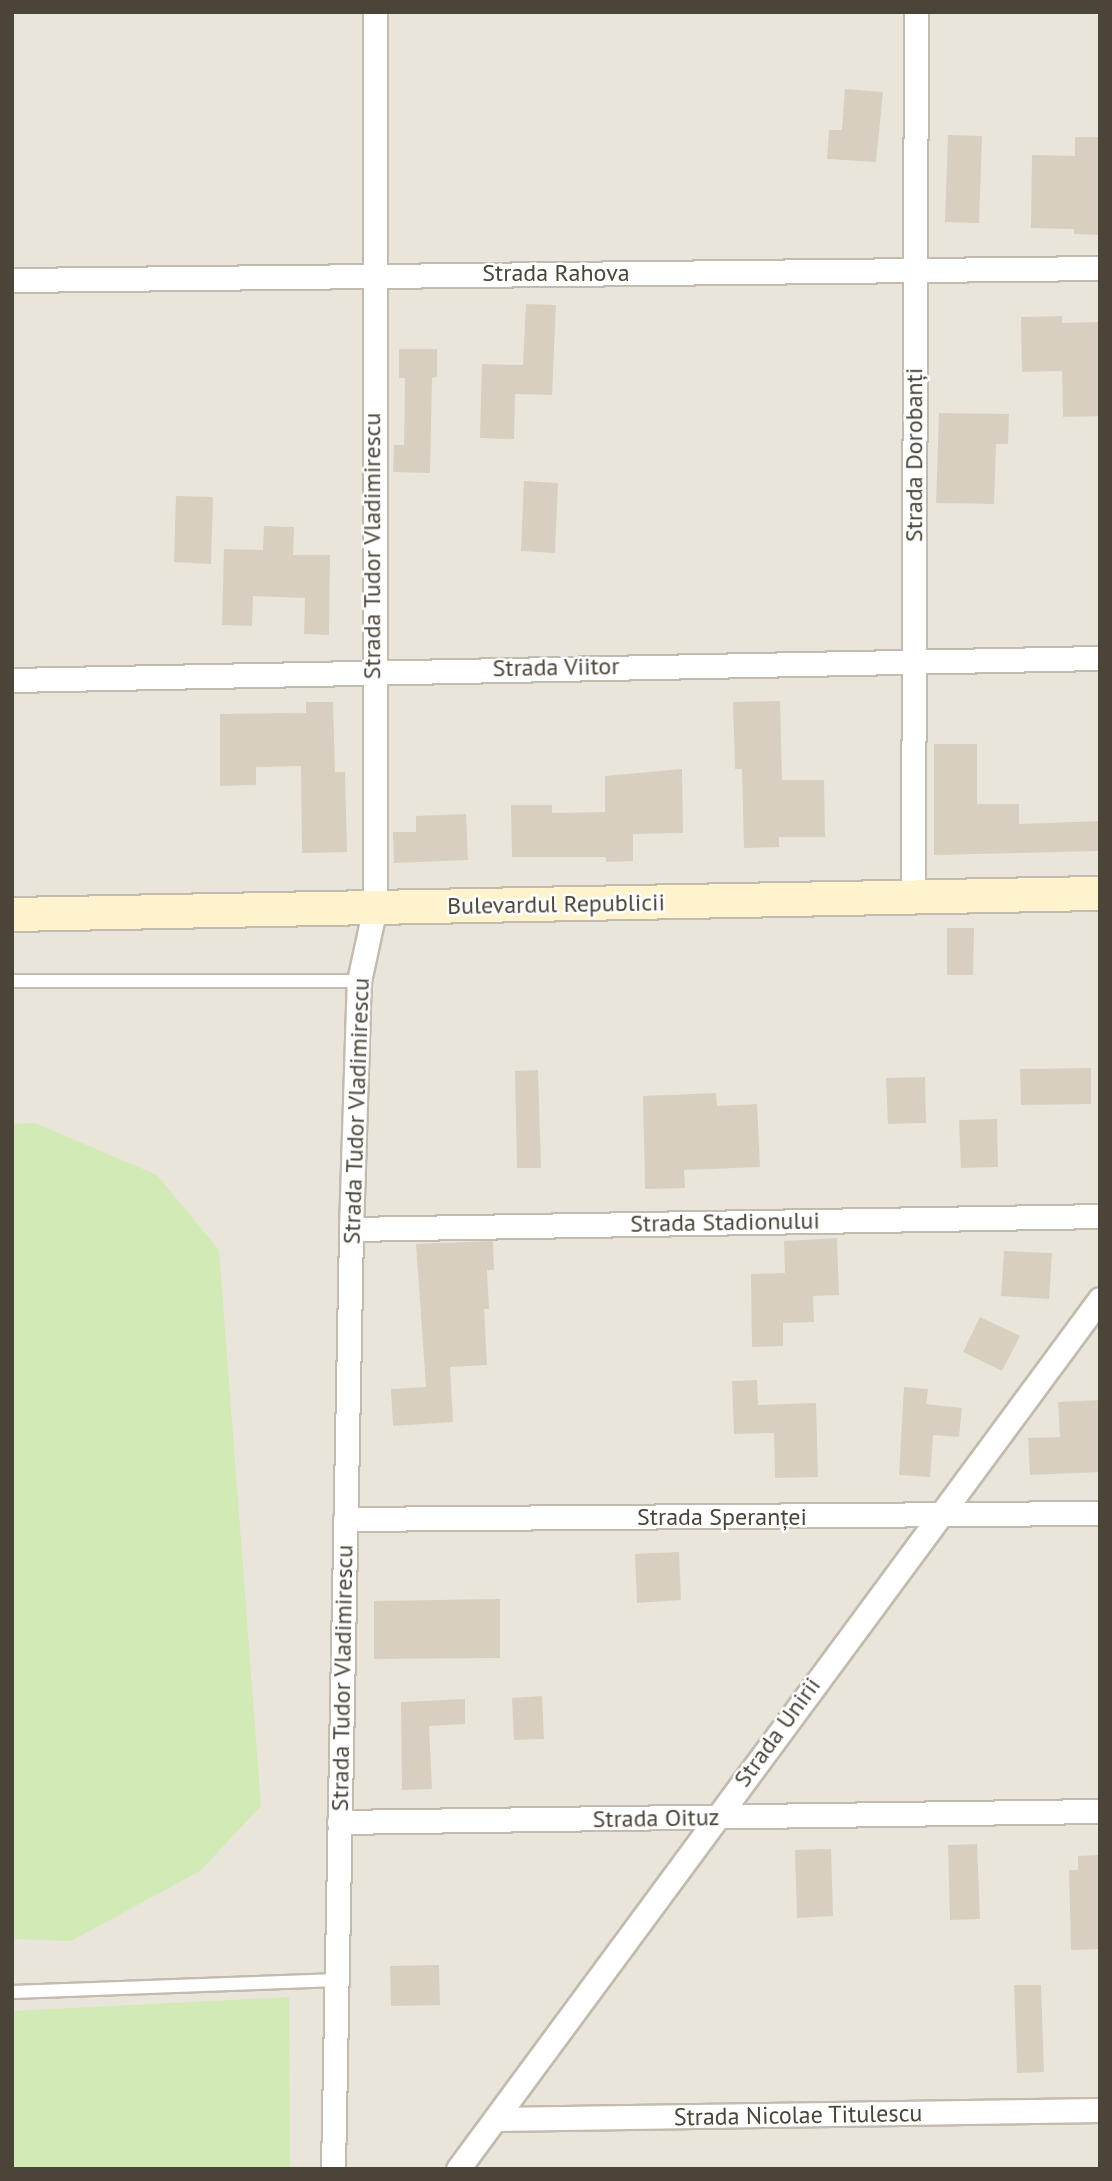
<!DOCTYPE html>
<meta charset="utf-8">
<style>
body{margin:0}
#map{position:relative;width:1112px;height:2181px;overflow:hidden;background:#f6f3ec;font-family:"PT Sans",sans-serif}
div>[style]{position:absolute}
.residential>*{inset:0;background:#eae5da}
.green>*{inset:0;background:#d2eab5}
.building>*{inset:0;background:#d8cfc1}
.roads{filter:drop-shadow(2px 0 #c2bbae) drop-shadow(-2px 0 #c2bbae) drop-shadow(0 2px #c2bbae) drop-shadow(0 -2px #c2bbae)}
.service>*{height:12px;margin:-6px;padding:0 6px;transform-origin:6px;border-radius:6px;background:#fff}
.minor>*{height:23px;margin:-11.5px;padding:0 11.5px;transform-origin:11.5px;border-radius:11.5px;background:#fff}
.secondary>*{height:33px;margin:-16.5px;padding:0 16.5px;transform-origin:16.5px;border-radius:16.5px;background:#fff3cd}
span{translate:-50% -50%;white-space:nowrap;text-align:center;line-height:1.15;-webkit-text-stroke:5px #fff;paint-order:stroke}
.street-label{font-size:24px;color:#4b4439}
.frame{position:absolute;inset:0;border:14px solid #4b4439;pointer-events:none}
</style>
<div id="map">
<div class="residential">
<i style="clip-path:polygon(12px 12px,1100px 12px,1100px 2169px,12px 2169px)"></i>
</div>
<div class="green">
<i style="clip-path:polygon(35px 1123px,157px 1175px,219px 1250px,261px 1806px,200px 1871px,71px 1941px,12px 1939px,12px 1124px)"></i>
<i style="clip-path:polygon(289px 1997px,290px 2169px,12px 2169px,12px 2011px)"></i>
</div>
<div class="building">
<i style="clip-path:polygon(845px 89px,883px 92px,876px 162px,827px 159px,829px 130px,842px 130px)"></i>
<i style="clip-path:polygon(948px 135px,982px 136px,979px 223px,945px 222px)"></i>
<i style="clip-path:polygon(1075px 137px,1100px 137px,1100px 235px,1074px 234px,1074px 229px,1031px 228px,1032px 155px,1075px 156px)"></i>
<i style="clip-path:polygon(526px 304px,556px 305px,552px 395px,515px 394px,514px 439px,480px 438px,482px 364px,523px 365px)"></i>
<i style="clip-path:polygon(1062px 316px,1062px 323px,1100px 322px,1100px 416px,1063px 417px,1062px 371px,1022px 372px,1021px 317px)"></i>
<i style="clip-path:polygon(399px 349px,437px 349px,437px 377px,432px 378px,430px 473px,393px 472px,394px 445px,404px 445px,405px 378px,399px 378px)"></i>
<i style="clip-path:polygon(939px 413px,1009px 414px,1008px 444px,996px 444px,994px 504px,936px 503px)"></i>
<i style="clip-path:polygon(524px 481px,558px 483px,555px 553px,521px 551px)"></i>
<i style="clip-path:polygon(176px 496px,213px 497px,211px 564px,174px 562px)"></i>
<i style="clip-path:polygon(264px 526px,294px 527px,293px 555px,330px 555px,329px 635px,304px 634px,305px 598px,253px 596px,252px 626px,222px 625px,224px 549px,263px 550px)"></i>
<i style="clip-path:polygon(780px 701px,782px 780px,824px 780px,825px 837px,779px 837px,779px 847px,744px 848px,742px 769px,735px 769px,733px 702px)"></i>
<i style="clip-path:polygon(306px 702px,333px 702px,335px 772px,345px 772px,347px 852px,302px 853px,301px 766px,256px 767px,256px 785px,220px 786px,220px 714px,306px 713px)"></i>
<i style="clip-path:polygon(934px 744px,977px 744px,977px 804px,1019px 804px,1019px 824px,1100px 821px,1100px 851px,934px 855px)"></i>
<i style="clip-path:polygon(682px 769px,683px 833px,633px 834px,633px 861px,606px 862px,606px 857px,512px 857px,511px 805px,552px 805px,552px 813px,605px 812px,605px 776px)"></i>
<i style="clip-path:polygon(466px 814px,468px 860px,394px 863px,393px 832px,416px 832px,416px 816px)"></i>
<i style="clip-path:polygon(947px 928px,974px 928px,973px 975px,947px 975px)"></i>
<i style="clip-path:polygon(1091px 1068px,1091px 1104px,1021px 1105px,1020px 1069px)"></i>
<i style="clip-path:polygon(538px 1070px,541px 1168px,517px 1168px,515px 1071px)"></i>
<i style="clip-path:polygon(925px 1077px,926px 1123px,888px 1124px,886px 1078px)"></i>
<i style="clip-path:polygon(716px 1093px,717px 1106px,757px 1104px,760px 1167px,684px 1170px,685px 1188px,645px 1189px,643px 1096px)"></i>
<i style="clip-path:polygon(997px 1119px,998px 1167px,961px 1168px,959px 1120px)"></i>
<i style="clip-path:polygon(837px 1238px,839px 1295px,813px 1296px,814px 1322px,783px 1323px,783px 1346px,752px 1347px,751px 1274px,785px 1273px,784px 1241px)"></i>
<i style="clip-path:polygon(493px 1241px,494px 1270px,487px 1270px,489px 1309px,484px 1309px,487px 1365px,450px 1367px,453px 1422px,393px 1426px,391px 1389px,426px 1387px,416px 1244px)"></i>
<i style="clip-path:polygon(1004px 1251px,1052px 1253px,1049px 1299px,1001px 1296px)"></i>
<i style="clip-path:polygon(980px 1317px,1020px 1336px,1002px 1371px,963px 1352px)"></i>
<i style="clip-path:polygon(757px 1380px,758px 1405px,816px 1403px,818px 1477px,775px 1478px,774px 1433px,734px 1434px,732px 1381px)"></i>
<i style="clip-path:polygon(904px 1387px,928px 1389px,926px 1404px,962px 1408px,959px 1437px,933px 1435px,930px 1477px,899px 1475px)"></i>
<i style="clip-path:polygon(1100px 1400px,1100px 1472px,1030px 1475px,1028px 1438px,1060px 1437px,1058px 1402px)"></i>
<i style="clip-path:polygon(679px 1552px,681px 1600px,637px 1603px,635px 1554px)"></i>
<i style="clip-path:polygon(500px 1599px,500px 1658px,374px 1659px,374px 1601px)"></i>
<i style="clip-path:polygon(542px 1696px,544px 1739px,514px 1740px,512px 1698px)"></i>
<i style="clip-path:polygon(465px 1699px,465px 1724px,429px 1726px,432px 1789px,402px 1790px,401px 1702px)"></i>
<i style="clip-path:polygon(977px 1844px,980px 1919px,950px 1920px,948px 1845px)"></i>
<i style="clip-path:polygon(831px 1849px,833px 1916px,797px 1918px,795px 1850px)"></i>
<i style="clip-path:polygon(1100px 1855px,1100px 1949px,1071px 1950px,1069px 1870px,1078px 1870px,1078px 1856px)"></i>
<i style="clip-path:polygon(439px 1965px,440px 2005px,391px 2006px,390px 1966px)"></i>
<i style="clip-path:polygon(1014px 1985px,1041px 1985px,1044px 2072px,1017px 2073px)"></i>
</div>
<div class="roads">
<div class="service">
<i style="left:12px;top:981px;width:347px"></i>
<i style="left:12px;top:1992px;width:327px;rotate:-2.1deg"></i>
</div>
<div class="minor">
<i style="left:12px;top:280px;width:1088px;rotate:-0.63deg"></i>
<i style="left:12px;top:680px;width:1088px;rotate:-1.16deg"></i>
<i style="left:913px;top:897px;width:885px;rotate:-89.81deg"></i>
<i style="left:351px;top:1229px;width:749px;rotate:-0.99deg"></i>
<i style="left:345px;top:1519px;width:755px;rotate:-0.46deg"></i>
<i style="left:339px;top:1822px;width:761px;rotate:-0.83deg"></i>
<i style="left:496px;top:2119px;width:604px;rotate:-0.85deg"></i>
<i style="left:333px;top:2169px;width:940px;rotate:-88.9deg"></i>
<i style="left:351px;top:1229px;width:248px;rotate:-88.2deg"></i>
<i style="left:359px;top:981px;width:76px;rotate:-77.8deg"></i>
<i style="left:375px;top:907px;width:895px;rotate:-90deg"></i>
<i style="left:458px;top:2169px;width:1081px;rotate:-53.58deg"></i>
</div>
<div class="secondary">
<i style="left:12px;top:914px;width:1088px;rotate:-1.11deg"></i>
</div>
</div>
<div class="street-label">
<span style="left:556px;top:273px">Strada Rahova</span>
<span style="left:914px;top:455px;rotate:-90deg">Strada Dorobanți</span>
<span style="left:372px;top:546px;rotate:-90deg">Strada Tudor Vladimirescu</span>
<span style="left:556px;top:667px;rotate:-1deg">Strada Viitor</span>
<span style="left:556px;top:904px;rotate:-1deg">Bulevardul Republicii</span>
<span style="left:356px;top:1111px;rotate:-88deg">Strada Tudor Vladimirescu</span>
<span style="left:725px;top:1222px;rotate:-1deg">Strada Stadionului</span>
<span style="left:722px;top:1517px">Strada Speranței</span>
<span style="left:342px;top:1678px;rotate:-89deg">Strada Tudor Vladimirescu</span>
<span style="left:777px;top:1732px;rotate:-54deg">Strada Unirii</span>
<span style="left:656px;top:1818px;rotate:-1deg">Strada Oituz</span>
<span style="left:798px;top:2115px;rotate:-1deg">Strada Nicolae Titulescu</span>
</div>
<div class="frame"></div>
</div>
